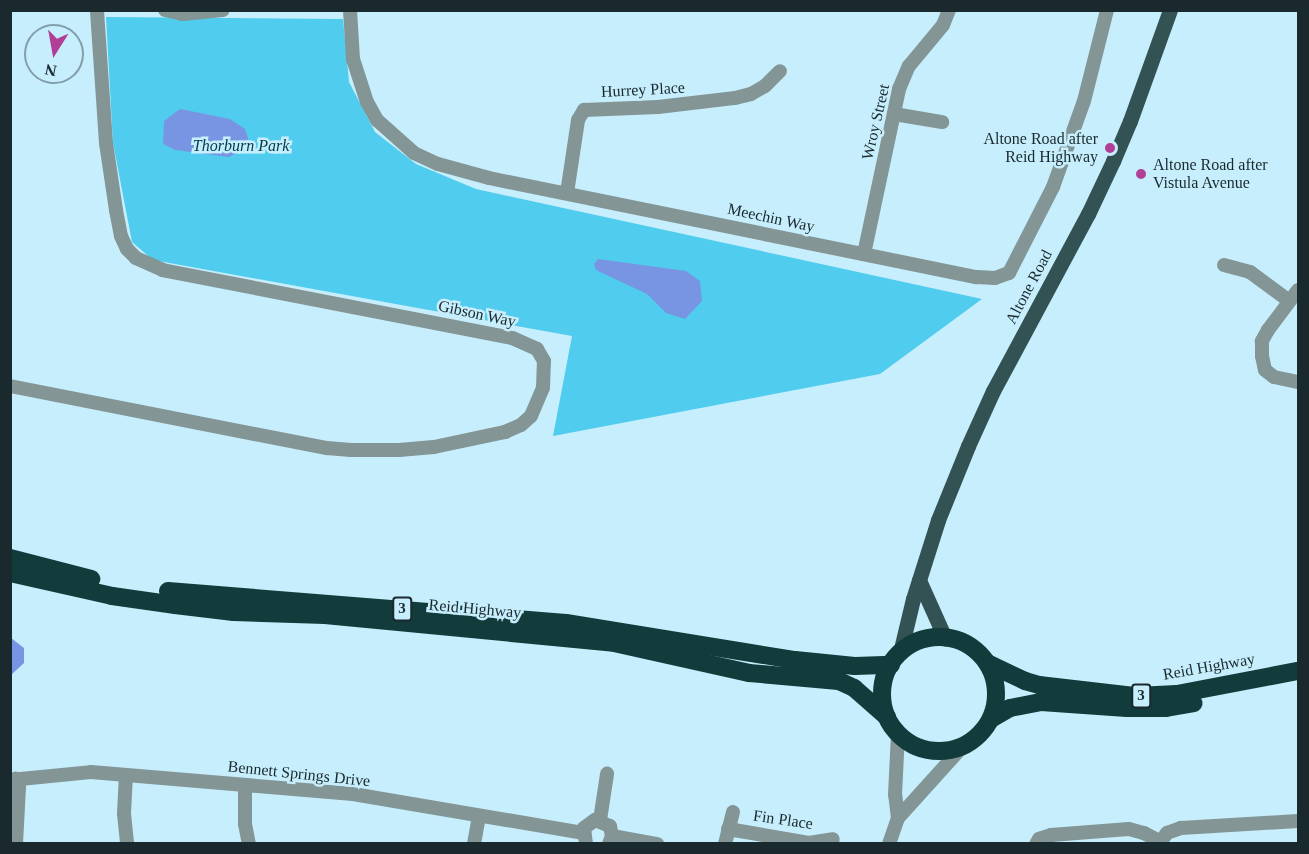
<!DOCTYPE html>
<style>
body{margin:0}
#map{position:relative;width:1309px;height:854px;overflow:hidden;background:#c7eefc;font-family:"Times New Roman",serif}
div>[style]{position:absolute}
.green>*{inset:0;background:#50ccef}
.water>*{inset:0;background:#7795e2}
.minor>*{height:14px;margin:-7px;padding:0 7px;transform-origin:7px;border-radius:7px;background:#839595}
.major>*{height:15px;margin:-7.5px;padding:0 7.5px;transform-origin:7.5px;border-radius:7.5px;background:#325253}
.highway>*{height:18px;margin:-9px;padding:0 9px;transform-origin:9px;border-radius:9px;background:#123b3c}
.highway>.ring{margin:-9px;padding:0;box-sizing:content-box;background:none;border:18px solid #123b3c;border-radius:50%}
.dots>*{width:16px;height:16px;translate:-50% -50%;box-sizing:border-box;border:3px solid #c7eefc;border-radius:50%}
span{translate:-50% -50%;white-space:nowrap;text-align:center;line-height:1.15;-webkit-text-stroke:5px #c7eefc;paint-order:stroke}
.shield-label span{padding:2px 4px;background:#c7eefc;border:2px solid;border-radius:4px;-webkit-text-stroke-width:0}
.shield-label{font-size:15px;color:#1a292e;font-weight:700}
.street-label{font-size:16px;color:#1a292e}
.poi-label{font-size:16px;color:#1a292e}
.right{translate:-100% -50%;text-align:right}
.left{translate:0 -50%;text-align:left}
.park-label{font-size:16px;color:#003b49;font-style:italic}
.frame{position:absolute;inset:0;border:12px solid #1a292e;pointer-events:none}
.north{position:absolute;left:24px;top:24px;width:60px;height:60px;box-sizing:border-box;background:#c7eefc;border:2px solid #829faa;border-radius:50%;rotate:191deg;font-size:16px;font-weight:700;line-height:24px;text-align:center;color:#1a292e}
.north::after{content:'';display:block;margin:auto;width:21px;height:27px;background:#b13e97;clip-path:polygon(50% 0,100% 100%,50% 72%,0 100%)}
</style>
<div id="map">
<div class="green">
<i style="clip-path:polygon(106px 17px,343px 19px,349px 82px,375px 132px,416px 164px,476px 189px,982px 299px,880px 374px,553px 436px,572px 336px,153px 260px,132px 242px,113px 143px)"></i>
</div>
<div class="water">
<i style="clip-path:polygon(180px 109px,230px 119px,245px 129px,248px 138px,245px 149px,229px 157px,175px 150px,163px 144px,164px 121px)"></i>
<i style="clip-path:polygon(598px 259px,686px 271px,700px 281px,702px 301px,685px 319px,666px 313px,647px 294px,596px 270px,594px 264px)"></i>
<i style="clip-path:polygon(11px 638px,24px 648px,24px 663px,11px 675px)"></i>
</div>
<div class="minor">
<i style="left:165px;top:10px;width:18px;rotate:13deg"></i>
<i style="left:183px;top:14px;width:40px;rotate:-5.7deg"></i>
<i style="left:350px;top:10px;width:49px;rotate:86.5deg"></i>
<i style="left:353px;top:59px;width:45px;rotate:72deg"></i>
<i style="left:367px;top:102px;width:21px;rotate:61deg"></i>
<i style="left:377px;top:120px;width:50px;rotate:41.7deg"></i>
<i style="left:414px;top:153px;width:26px;rotate:25deg"></i>
<i style="left:438px;top:164px;width:53px;rotate:15.4deg"></i>
<i style="left:489px;top:178px;width:498px;rotate:11.5deg"></i>
<i style="left:977px;top:277px;width:18px;rotate:3deg"></i>
<i style="left:995px;top:278px;width:15px;rotate:-20deg"></i>
<i style="left:1009px;top:273px;width:97px;rotate:-62.9deg"></i>
<i style="left:1053px;top:187px;width:91px;rotate:-70.2deg"></i>
<i style="left:1084px;top:101px;width:94px;rotate:-75.8deg"></i>
<i style="left:894px;top:114px;width:49px;rotate:9.5deg"></i>
<i style="left:567px;top:193px;width:74px;rotate:-81.4deg"></i>
<i style="left:578px;top:120px;width:12px;rotate:-59deg"></i>
<i style="left:584px;top:110px;width:74px;rotate:-2.3deg"></i>
<i style="left:658px;top:107px;width:78px;rotate:-6.7deg"></i>
<i style="left:735px;top:98px;width:16px;rotate:-14deg"></i>
<i style="left:751px;top:94px;width:16px;rotate:-30deg"></i>
<i style="left:765px;top:86px;width:21px;rotate:-45deg"></i>
<i style="left:864px;top:254px;width:169px;rotate:-78deg"></i>
<i style="left:899px;top:89px;width:25px;rotate:-67deg"></i>
<i style="left:909px;top:66px;width:53px;rotate:-50.3deg"></i>
<i style="left:943px;top:25px;width:16px;rotate:-68deg"></i>
<i style="left:1224px;top:265px;width:27px;rotate:15deg"></i>
<i style="left:1250px;top:272px;width:47px;rotate:36.4deg"></i>
<i style="left:1298px;top:290px;width:50px;rotate:126.9deg"></i>
<i style="left:1268px;top:330px;width:13px;rotate:119deg"></i>
<i style="left:1262px;top:341px;width:15px;rotate:90deg"></i>
<i style="left:1262px;top:356px;width:14px;rotate:78deg"></i>
<i style="left:1265px;top:370px;width:11px;rotate:38deg"></i>
<i style="left:1274px;top:377px;width:25px;rotate:12deg"></i>
<i style="left:10px;top:386px;width:323px;rotate:11.1deg"></i>
<i style="left:327px;top:448px;width:24px;rotate:5deg"></i>
<i style="left:351px;top:450px;width:48px"></i>
<i style="left:399px;top:450px;width:35px;rotate:-5deg"></i>
<i style="left:434px;top:447px;width:73px;rotate:-11.9deg"></i>
<i style="left:505px;top:432px;width:17px;rotate:-24deg"></i>
<i style="left:521px;top:425px;width:13px;rotate:-42deg"></i>
<i style="left:531px;top:416px;width:30px;rotate:-67deg"></i>
<i style="left:543px;top:388px;width:27px;rotate:-88deg"></i>
<i style="left:544px;top:361px;width:14px;rotate:-120deg"></i>
<i style="left:537px;top:349px;width:27px;rotate:-156deg"></i>
<i style="left:512px;top:338px;width:356px;rotate:-169deg"></i>
<i style="left:163px;top:270px;width:30px;rotate:-156deg"></i>
<i style="left:136px;top:258px;width:13px;rotate:-135deg"></i>
<i style="left:127px;top:249px;width:14px;rotate:-115deg"></i>
<i style="left:121px;top:236px;width:26px;rotate:-101deg"></i>
<i style="left:116px;top:210px;width:68px;rotate:-98.5deg"></i>
<i style="left:106px;top:143px;width:133px;rotate:-93.9deg"></i>
<i style="left:126px;top:775px;width:39px;rotate:93deg"></i>
<i style="left:124px;top:814px;width:30px;rotate:84deg"></i>
<i style="left:10px;top:780px;width:81px;rotate:-5.6deg"></i>
<i style="left:91px;top:772px;width:263px;rotate:4.8deg"></i>
<i style="left:353px;top:794px;width:233px;rotate:9.6deg"></i>
<i style="left:245px;top:785px;width:39px;rotate:90deg"></i>
<i style="left:245px;top:824px;width:20px;rotate:79deg"></i>
<i style="left:898px;top:818px;width:97px;rotate:-47.9deg"></i>
<i style="left:600px;top:820px;width:47px;rotate:-81.3deg"></i>
<i style="left:728px;top:829px;width:82px;rotate:9.8deg"></i>
<i style="left:809px;top:843px;width:24px;rotate:-9deg"></i>
<i style="left:612px;top:836px;width:46px;rotate:10.1deg"></i>
<i style="left:16px;top:844px;width:57px;rotate:-87deg"></i>
<i style="left:19px;top:787px;width:9px;rotate:-111deg"></i>
<i style="left:474px;top:844px;width:27px;rotate:-80deg"></i>
<i style="left:586px;top:844px;width:16px;rotate:-97deg"></i>
<i style="left:584px;top:828px;width:14px;rotate:-36deg"></i>
<i style="left:595px;top:820px;width:16px;rotate:22deg"></i>
<i style="left:610px;top:826px;width:10px;rotate:79deg"></i>
<i style="left:612px;top:836px;width:9px;rotate:111deg"></i>
<i style="left:725px;top:844px;width:33px;rotate:-76deg"></i>
<i style="left:889px;top:844px;width:28px;rotate:-71deg"></i>
<i style="left:898px;top:818px;width:23px;rotate:-97deg"></i>
<i style="left:895px;top:795px;width:61px;rotate:-87.2deg"></i>
<i style="left:1036px;top:844px;width:6px;rotate:-59deg"></i>
<i style="left:1039px;top:839px;width:13px;rotate:-18deg"></i>
<i style="left:1051px;top:835px;width:78px;rotate:-4.4deg"></i>
<i style="left:1129px;top:829px;width:16px;rotate:15deg"></i>
<i style="left:1144px;top:833px;width:17px;rotate:28deg"></i>
<i style="left:1159px;top:844px;width:14px;rotate:-54deg"></i>
<i style="left:1167px;top:833px;width:15px;rotate:-20deg"></i>
<i style="left:1181px;top:828px;width:117px;rotate:-3.4deg"></i>
</div>
<div class="major">
<i style="left:919px;top:580px;width:64px;rotate:65.9deg"></i>
<i style="left:900px;top:653px;width:56px;rotate:-76.5deg"></i>
<i style="left:913px;top:599px;width:83px;rotate:-72.4deg"></i>
<i style="left:938px;top:520px;width:80px;rotate:-67.9deg"></i>
<i style="left:968px;top:446px;width:60px;rotate:-65.6deg"></i>
<i style="left:993px;top:391px;width:201px;rotate:-61.8deg"></i>
<i style="left:1088px;top:214px;width:59px;rotate:-64.7deg"></i>
<i style="left:1113px;top:161px;width:43px;rotate:-67deg"></i>
<i style="left:1130px;top:121px;width:118px;rotate:-70.2deg"></i>
</div>
<div class="highway">
<i style="left:10px;top:558px;width:84px;rotate:14.5deg"></i>
<i style="left:10px;top:573px;width:105px;rotate:12.7deg"></i>
<i style="left:112px;top:596px;width:64px;rotate:8.1deg"></i>
<i style="left:175px;top:605px;width:59px;rotate:6.8deg"></i>
<i style="left:234px;top:612px;width:91px;rotate:1.9deg"></i>
<i style="left:325px;top:615px;width:290px;rotate:5.5deg"></i>
<i style="left:614px;top:643px;width:138px;rotate:12.5deg"></i>
<i style="left:749px;top:673px;width:90px;rotate:5.1deg"></i>
<i style="left:839px;top:681px;width:17px;rotate:25deg"></i>
<i style="left:854px;top:688px;width:44px;rotate:41.3deg"></i>
<i style="left:168px;top:591px;width:399px;rotate:4.6deg"></i>
<i style="left:566px;top:623px;width:232px;rotate:9.2deg"></i>
<i style="left:795px;top:660px;width:60px;rotate:5.7deg"></i>
<i style="left:855px;top:666px;width:36px;rotate:-2deg"></i>
<i class="ring" style="left:882px;top:637px;width:96px;height:96px"></i>
<i style="left:987px;top:663px;width:42px;rotate:25.3deg"></i>
<i style="left:1025px;top:681px;width:15px;rotate:16deg"></i>
<i style="left:1039px;top:685px;width:98px;rotate:6.5deg"></i>
<i style="left:1136px;top:696px;width:41px;rotate:-2.8deg"></i>
<i style="left:1177px;top:694px;width:123px;rotate:-10.8deg"></i>
<i style="left:991px;top:719px;width:22px;rotate:-30deg"></i>
<i style="left:1010px;top:708px;width:32px;rotate:-11deg"></i>
<i style="left:1041px;top:702px;width:86px;rotate:4deg"></i>
<i style="left:1127px;top:708px;width:39px"></i>
<i style="left:1166px;top:708px;width:28px;rotate:-10deg"></i>
</div>
<div class="dots">
<i style="left:1110px;top:148px;background:#b13e97"></i>
<i style="left:1141px;top:174px;background:#b13e97"></i>
</div>
<div class="shield-label">
<span style="left:402px;top:609px">3</span>
<span style="left:1141px;top:696px">3</span>
</div>
<div class="street-label">
<span style="left:643px;top:90px;rotate:-3deg">Hurrey Place</span>
<span style="left:876px;top:122px;rotate:-77deg">Wroy Street</span>
<span style="left:771px;top:218px;rotate:12deg">Meechin Way</span>
<span style="left:1029px;top:287px;rotate:-62deg">Altone Road</span>
<span style="left:477px;top:314px;rotate:12deg">Gibson Way</span>
<span style="left:475px;top:609px;rotate:5deg">Reid Highway</span>
<span style="left:1209px;top:667px;rotate:-10deg">Reid Highway</span>
<span style="left:299px;top:774px;rotate:6deg">Bennett Springs Drive</span>
<span style="left:783px;top:820px;rotate:8deg">Fin Place</span>
</div>
<div class="poi-label">
<span class="right" style="left:1098px;top:148px">Altone Road after<br>Reid Highway</span>
<span class="left" style="left:1153px;top:174px">Altone Road after<br>Vistula Avenue</span>
</div>
<div class="park-label">
<span style="left:241px;top:146px">Thorburn Park</span>
</div>
<div class="frame"></div>
<div class="north">N</div>
</div>
